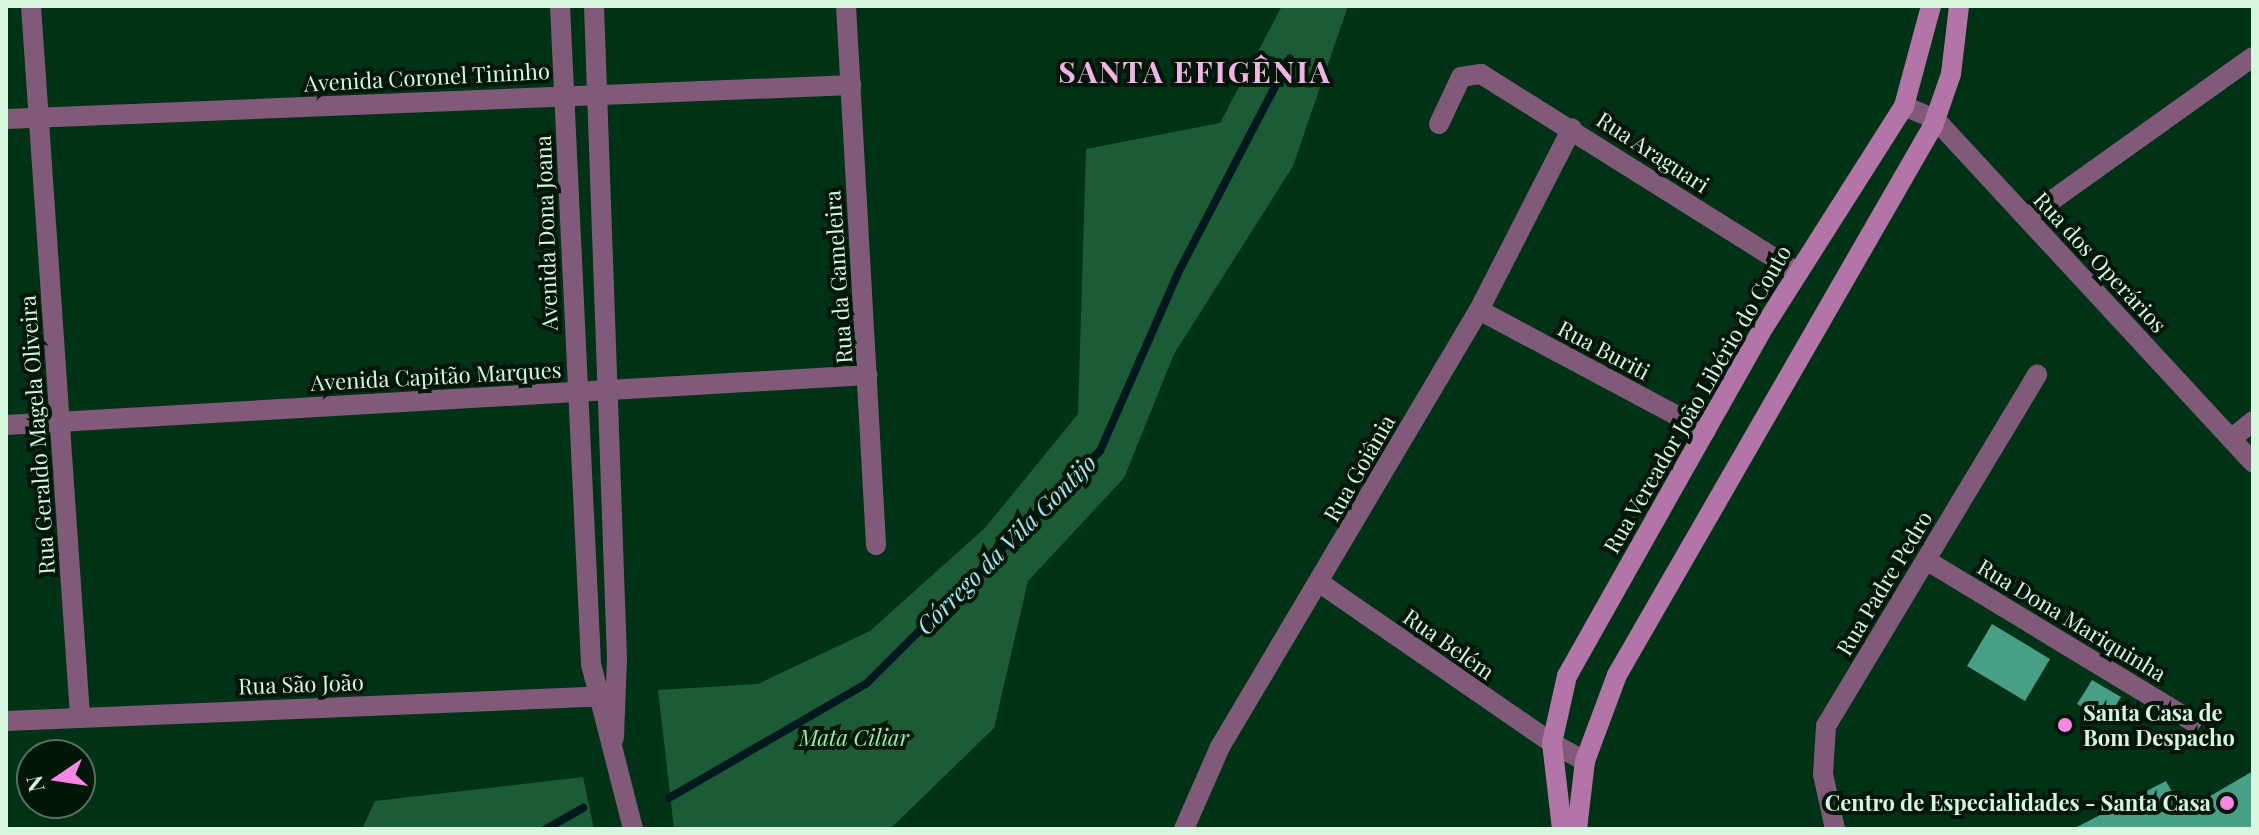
<!DOCTYPE html>
<meta charset="utf-8">
<style>
body{margin:0}
#map{position:relative;width:2259px;height:835px;overflow:hidden;background:#003216;font-family:"Playfair Display",serif}
div>[style]{position:absolute}
.green>*{inset:0;background:#1b5c36}
.stream>*{height:8px;margin:-4px;padding:0 4px;transform-origin:4px;border-radius:4px;background:#00181e}
.building>*{inset:0;background:#479f88}
.street>*{height:20px;margin:-10px;padding:0 10px;transform-origin:10px;border-radius:10px;background:#815a7a}
.secondary>*{height:20px;margin:-10px;padding:0 10px;transform-origin:10px;border-radius:10px;background:#b375a8}
.dots>*{width:22px;height:22px;translate:-50% -50%;box-sizing:border-box;border:4px solid #001607;border-radius:50%}
span{translate:-50% -50%;white-space:nowrap;text-align:center;line-height:1.15;-webkit-text-stroke:8px #001607;paint-order:stroke}
.street-label{font-size:22px;color:#d6f6df}
.poi-label{font-size:22px;color:#d6f6df;font-weight:700}
.left{translate:0 -50%;text-align:left}
.right{translate:-100% -50%;text-align:right}
.park-label{font-size:22px;color:#94efb1;font-style:italic}
.water-label{font-size:24px;color:#a1e8f8;font-style:italic}
.district-label{font-size:30px;color:#f4b3e7;font-weight:700;letter-spacing:2px}
.frame{position:absolute;inset:0;border:8px solid #d6f6df;pointer-events:none}
.north{position:absolute;left:16px;top:739px;width:80px;height:80px;box-sizing:border-box;background:#001607;border:2px solid #56705d;border-radius:50%;rotate:257deg;font-size:22px;font-weight:700;line-height:32px;text-align:center;color:#d6f6df}
.north::after{content:'';display:block;margin:auto;width:28px;height:36px;background:#fa87e7;clip-path:polygon(50% 0,100% 100%,50% 72%,0 100%)}
</style>
<div id="map">
<div class="green">
<i style="clip-path:polygon(1282px 6px,1348px 6px,1293px 166px,1174px 354px,1124px 478px,1028px 581px,994px 728px,890px 829px,674px 829px,658px 690px,758px 684px,870px 631px,985px 528px,1078px 414px,1086px 149px,1220px 123px)"></i>
<i style="clip-path:polygon(583px 777px,594px 829px,362px 829px,375px 801px)"></i>
</div>
<div class="stream">
<i style="left:669px;top:798px;width:228px;rotate:-30.1deg"></i>
<i style="left:866px;top:684px;width:330px;rotate:-44.9deg"></i>
<i style="left:1100px;top:451px;width:194px;rotate:-66.3deg"></i>
<i style="left:1178px;top:273px;width:242px;rotate:-62.5deg"></i>
<i style="left:546px;top:829px;width:43px;rotate:-29.6deg"></i>
</div>
<div class="building">
<i style="clip-path:polygon(1992px 624px,2050px 659px,2025px 701px,1967px 666px)"></i>
<i style="clip-path:polygon(2092px 680px,2121px 697px,2106px 721px,2077px 704px)"></i>
<i style="clip-path:polygon(2253px 771px,2253px 829px,2073px 829px,2166px 781px,2178px 803px,2183px 800px,2188px 809px)"></i>
</div>
<div class="street">
<i style="left:31px;top:6px;width:712px;rotate:86.05deg"></i>
<i style="left:560px;top:6px;width:659px;rotate:87.3deg"></i>
<i style="left:591px;top:664px;width:170px;rotate:75.7deg"></i>
<i style="left:594px;top:6px;width:653px;rotate:87.98deg"></i>
<i style="left:617px;top:659px;width:79px;rotate:92.2deg"></i>
<i style="left:846px;top:6px;width:540px;rotate:86.81deg"></i>
<i style="left:1904px;top:106px;width:34px;rotate:23deg"></i>
<i style="left:1935px;top:119px;width:468px;rotate:47.2deg"></i>
<i style="left:6px;top:119px;width:846px;rotate:-2.3deg"></i>
<i style="left:1439px;top:124px;width:52px;rotate:-64.9deg"></i>
<i style="left:1461px;top:77px;width:20px;rotate:-9deg"></i>
<i style="left:1481px;top:74px;width:374px;rotate:32.1deg"></i>
<i style="left:2027px;top:218px;width:277px;rotate:-35.5deg"></i>
<i style="left:1479px;top:310px;width:257px;rotate:28.1deg"></i>
<i style="left:6px;top:425px;width:863px;rotate:-3.32deg"></i>
<i style="left:2231px;top:439px;width:28px;rotate:-39deg"></i>
<i style="left:1926px;top:560px;width:311px;rotate:31.2deg"></i>
<i style="left:1320px;top:583px;width:282px;rotate:34.6deg"></i>
<i style="left:1552px;top:743px;width:38px;rotate:29deg"></i>
<i style="left:6px;top:721px;width:605px;rotate:-2.37deg"></i>
<i style="left:1184px;top:829px;width:90px;rotate:-66.3deg"></i>
<i style="left:1220px;top:747px;width:508px;rotate:-59.35deg"></i>
<i style="left:1479px;top:310px;width:204px;rotate:-62.9deg"></i>
<i style="left:1835px;top:829px;width:56px;rotate:-102.3deg"></i>
<i style="left:1823px;top:774px;width:48px;rotate:-86.4deg"></i>
<i style="left:1826px;top:726px;width:410px;rotate:-59deg"></i>
</div>
<div class="secondary">
<i style="left:1562px;top:829px;width:87px;rotate:-96.6deg"></i>
<i style="left:1552px;top:743px;width:69px;rotate:-77.4deg"></i>
<i style="left:1567px;top:676px;width:394px;rotate:-60.6deg"></i>
<i style="left:1760px;top:333px;width:269px;rotate:-57.6deg"></i>
<i style="left:1904px;top:106px;width:104px;rotate:-74.9deg"></i>
<i style="left:1577px;top:829px;width:68px;rotate:-83.3deg"></i>
<i style="left:1585px;top:761px;width:92px;rotate:-69.6deg"></i>
<i style="left:1617px;top:675px;width:633px;rotate:-60.08deg"></i>
<i style="left:1933px;top:126px;width:55px;rotate:-70.9deg"></i>
<i style="left:1951px;top:74px;width:68px;rotate:-83.3deg"></i>
</div>
<div class="dots">
<i style="left:2065px;top:725px;background:#fa87e7"></i>
<i style="left:2227px;top:803px;background:#fa87e7"></i>
</div>
<div class="street-label">
<span style="left:427px;top:77px;rotate:-3deg">Avenida Coronel Tininho</span>
<span style="left:1653px;top:152px;rotate:33deg">Rua Araguari</span>
<span style="left:546px;top:233px;rotate:-92deg">Avenida Dona Joana</span>
<span style="left:2100px;top:262px;rotate:47deg">Rua dos Operários</span>
<span style="left:838px;top:277px;rotate:-94deg">Rua da Gameleira</span>
<span style="left:1604px;top:350px;rotate:28deg">Rua Buriti</span>
<span style="left:436px;top:376px;rotate:-3deg">Avenida Capitão Marques</span>
<span style="left:1697px;top:399px;rotate:-60deg">Rua Vereador João Libério do Couto</span>
<span style="left:37px;top:435px;rotate:-94deg">Rua Geraldo Magela Oliveira</span>
<span style="left:1359px;top:468px;rotate:-60deg">Rua Goiânia</span>
<span style="left:1884px;top:583px;rotate:-59deg">Rua Padre Pedro</span>
<span style="left:2072px;top:620px;rotate:31deg">Rua Dona Mariquinha</span>
<span style="left:1449px;top:644px;rotate:35deg">Rua Belém</span>
<span style="left:301px;top:684px;rotate:-2deg">Rua São João</span>
</div>
<div class="poi-label">
<span class="left" style="left:2083px;top:725px">Santa Casa de<br>Bom Despacho</span>
<span class="right" style="left:2211px;top:803px">Centro de Especialidades - Santa Casa</span>
</div>
<div class="park-label">
<span style="left:854px;top:738px">Mata Ciliar</span>
</div>
<div class="water-label">
<span style="left:1006px;top:544px;rotate:-45deg">Córrego da Vila Gontijo</span>
</div>
<div class="district-label">
<span style="left:1195px;top:71px">SANTA EFIGÊNIA</span>
</div>
<div class="frame"></div>
<div class="north">N</div>
</div>
